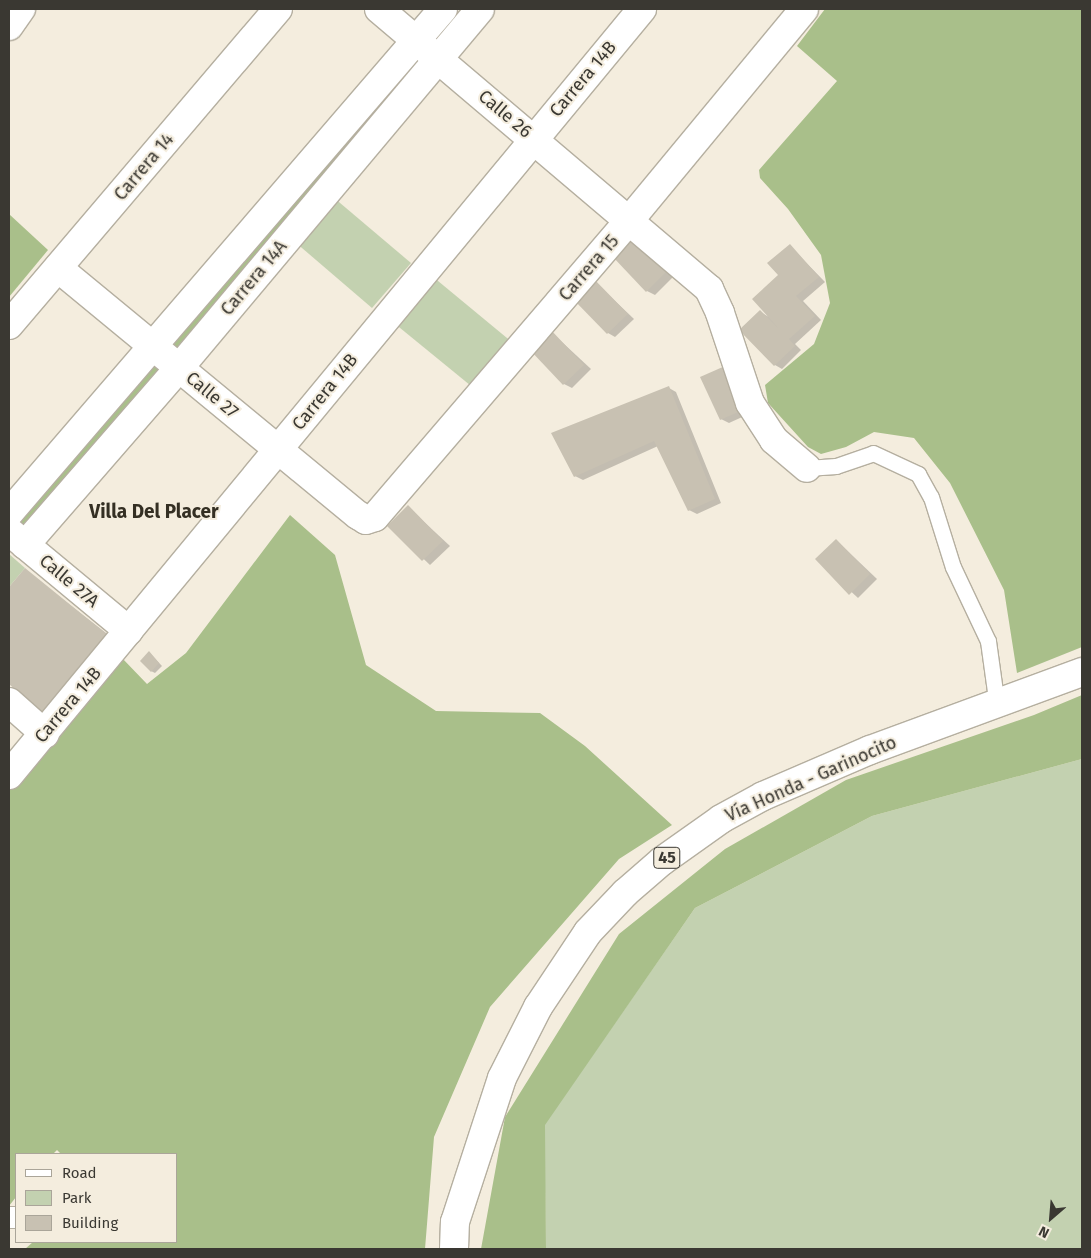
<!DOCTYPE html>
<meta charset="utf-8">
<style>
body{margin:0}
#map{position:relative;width:1091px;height:1258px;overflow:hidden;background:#f4edde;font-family:"Fira Sans",sans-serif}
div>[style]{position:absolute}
.green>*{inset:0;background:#c3d1b0}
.forest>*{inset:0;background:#a9bf8a}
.shadow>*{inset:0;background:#0003}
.building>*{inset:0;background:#c8c1b2}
.roads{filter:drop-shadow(1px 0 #b5afa0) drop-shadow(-1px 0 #b5afa0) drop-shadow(0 1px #b5afa0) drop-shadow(0 -1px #b5afa0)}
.service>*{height:15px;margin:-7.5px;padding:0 7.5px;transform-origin:7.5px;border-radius:7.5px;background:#fff}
.pedestrian>*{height:21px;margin:-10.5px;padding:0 10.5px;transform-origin:10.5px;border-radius:10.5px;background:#fff}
.minor>*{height:28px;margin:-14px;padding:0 14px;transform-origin:14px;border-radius:14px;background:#fff}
.trunk>*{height:28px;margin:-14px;padding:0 14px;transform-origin:14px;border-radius:14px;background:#fff}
span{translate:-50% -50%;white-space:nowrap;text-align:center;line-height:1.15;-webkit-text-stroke:4px #f4edde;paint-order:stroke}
.shield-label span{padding:1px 4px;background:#f4edde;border:1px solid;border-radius:4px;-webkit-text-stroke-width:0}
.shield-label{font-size:16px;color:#3a3832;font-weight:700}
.street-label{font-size:18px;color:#3a3832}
.neighbourhood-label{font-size:19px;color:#342f23;font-weight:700}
.frame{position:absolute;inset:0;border:10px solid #3a3832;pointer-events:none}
.legend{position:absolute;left:15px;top:1153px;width:162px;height:90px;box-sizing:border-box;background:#f4edde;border:1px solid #aaa599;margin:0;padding:6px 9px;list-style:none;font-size:15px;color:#3a3832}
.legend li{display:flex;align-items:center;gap:10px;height:25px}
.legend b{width:25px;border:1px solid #aaa599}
.north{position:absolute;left:1026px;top:1193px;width:50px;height:50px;-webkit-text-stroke:4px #f4edde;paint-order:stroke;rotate:207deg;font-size:14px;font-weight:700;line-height:20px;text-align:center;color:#3a3832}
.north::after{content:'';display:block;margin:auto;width:18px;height:22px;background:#3a3832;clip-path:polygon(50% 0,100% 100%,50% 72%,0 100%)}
</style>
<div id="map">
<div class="green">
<i style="clip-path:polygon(333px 197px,411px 263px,372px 308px,295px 242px)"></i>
<i style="clip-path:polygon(432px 276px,513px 343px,476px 390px,394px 323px)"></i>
<i style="clip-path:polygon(9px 554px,25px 568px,9px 587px)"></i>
<i style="clip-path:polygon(1082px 759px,1082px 1249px,546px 1249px,544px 1125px,695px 908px,872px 816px)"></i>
</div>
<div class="forest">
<i style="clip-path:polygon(825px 9px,1082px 9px,1082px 647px,1017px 673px,1004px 590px,950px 483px,914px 438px,874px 432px,846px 447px,821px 454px,808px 447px,768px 403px,765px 385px,814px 344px,830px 303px,821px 255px,788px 209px,760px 178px,759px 170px,837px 81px,797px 46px)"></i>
<i style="clip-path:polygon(414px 46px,423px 57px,179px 358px,163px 343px)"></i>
<i style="clip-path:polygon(9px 214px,48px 250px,9px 297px)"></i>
<i style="clip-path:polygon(151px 353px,171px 370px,25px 535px,9px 520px)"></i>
<i style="clip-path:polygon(290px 515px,335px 555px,366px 665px,436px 711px,540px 713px,585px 746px,672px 825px,619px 859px,490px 1007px,434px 1137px,425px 1249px,25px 1249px,33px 1242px,176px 1242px,176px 1154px,61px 1154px,57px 1150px,53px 1154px,16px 1154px,16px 1197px,9px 1206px,9px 791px,122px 658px,147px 684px,186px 653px)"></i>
<i style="clip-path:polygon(1082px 695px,1082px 759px,872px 816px,695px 908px,545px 1125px,546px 1249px,481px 1249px,505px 1117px,619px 934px,725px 849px,846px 780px,1034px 715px)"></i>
</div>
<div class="shadow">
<i style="clip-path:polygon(633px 237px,674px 276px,655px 295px,647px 291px)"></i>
<i style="clip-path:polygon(790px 246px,825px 282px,803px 301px,821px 320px,795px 344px,801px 350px,782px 369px,775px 365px,760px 312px,769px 317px)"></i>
<i style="clip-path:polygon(593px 280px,634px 319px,615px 337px,608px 333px)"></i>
<i style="clip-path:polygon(550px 331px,591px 369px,572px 388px,564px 384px)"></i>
<i style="clip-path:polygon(725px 367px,751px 413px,729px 423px,721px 419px)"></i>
<i style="clip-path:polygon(669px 388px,676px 392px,721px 503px,697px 514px,689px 510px,658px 446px,583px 480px,575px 476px)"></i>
<i style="clip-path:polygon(408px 507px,450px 546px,430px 565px,389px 526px)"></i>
<i style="clip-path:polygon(836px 540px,877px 579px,858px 598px,816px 559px)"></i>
<i style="clip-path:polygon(25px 570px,124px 647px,45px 714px,9px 682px,9px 588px)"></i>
<i style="clip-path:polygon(150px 653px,162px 666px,155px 673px,151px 671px)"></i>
</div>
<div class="building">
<i style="clip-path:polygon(633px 236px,667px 271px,646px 292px,612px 256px)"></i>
<i style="clip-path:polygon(790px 244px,819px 277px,796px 296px,815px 316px,789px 339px,795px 346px,774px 366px,739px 330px,760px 310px,779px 329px,752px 299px,778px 275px,767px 263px)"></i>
<i style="clip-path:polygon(593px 278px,628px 314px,607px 334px,572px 298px)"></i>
<i style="clip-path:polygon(550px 329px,584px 365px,563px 385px,529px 349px)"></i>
<i style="clip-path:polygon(725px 366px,745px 409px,720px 420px,700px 377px)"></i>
<i style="clip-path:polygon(669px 386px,715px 499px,688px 511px,654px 441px,574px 477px,551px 433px)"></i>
<i style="clip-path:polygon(408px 505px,443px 541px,422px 561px,387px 526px)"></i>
<i style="clip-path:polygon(836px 539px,870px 574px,849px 595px,815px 559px)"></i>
<i style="clip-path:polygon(25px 568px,110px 637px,44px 715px,9px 684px,9px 587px)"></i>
<i style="clip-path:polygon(149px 651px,159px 663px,151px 672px,140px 661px)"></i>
</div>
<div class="roads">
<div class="service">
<i style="left:807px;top:468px;width:29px;rotate:-4deg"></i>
<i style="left:836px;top:466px;width:39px;rotate:-19deg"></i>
<i style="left:873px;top:453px;width:50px;rotate:25deg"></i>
<i style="left:918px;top:474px;width:26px;rotate:61deg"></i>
<i style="left:931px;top:497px;width:73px;rotate:72.6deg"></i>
<i style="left:953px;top:567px;width:82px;rotate:64.7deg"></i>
<i style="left:988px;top:641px;width:66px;rotate:82.1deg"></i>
</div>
<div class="pedestrian">
<i style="left:9px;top:1217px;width:7px"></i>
</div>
<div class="minor">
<i style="left:379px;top:9px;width:433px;rotate:40.3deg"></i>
<i style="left:709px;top:289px;width:26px;rotate:65deg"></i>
<i style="left:720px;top:313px;width:95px;rotate:71.6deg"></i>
<i style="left:750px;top:403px;width:44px;rotate:57deg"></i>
<i style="left:774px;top:440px;width:43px;rotate:40.3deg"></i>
<i style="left:9px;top:26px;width:21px;rotate:-55deg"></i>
<i style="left:58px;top:268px;width:389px;rotate:39.5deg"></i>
<i style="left:358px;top:515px;width:9px;rotate:32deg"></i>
<i style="left:366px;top:520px;width:9px;rotate:-18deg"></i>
<i style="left:375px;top:517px;width:389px;rotate:-49.4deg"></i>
<i style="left:628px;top:222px;width:276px;rotate:-50.4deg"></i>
<i style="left:9px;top:325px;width:415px;rotate:-49.6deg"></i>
<i style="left:9px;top:513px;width:665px;rotate:-49.27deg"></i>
<i style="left:11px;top:533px;width:153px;rotate:39.7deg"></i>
<i style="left:25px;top:545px;width:235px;rotate:-49deg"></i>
<i style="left:179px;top:368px;width:468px;rotate:-50deg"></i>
<i style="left:9px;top:702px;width:48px;rotate:41.6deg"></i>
<i style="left:9px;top:775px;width:994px;rotate:-50.43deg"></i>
</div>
<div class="trunk">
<i style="left:454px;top:1249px;width:27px;rotate:-88deg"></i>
<i style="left:455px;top:1222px;width:151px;rotate:-71.9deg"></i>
<i style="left:502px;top:1078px;width:80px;rotate:-63.1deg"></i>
<i style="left:538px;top:1007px;width:90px;rotate:-56.3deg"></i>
<i style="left:588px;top:932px;width:54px;rotate:-46.5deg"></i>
<i style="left:625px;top:893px;width:49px;rotate:-40.9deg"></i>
<i style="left:662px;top:861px;width:72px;rotate:-35.4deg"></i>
<i style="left:721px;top:819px;width:48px;rotate:-28.7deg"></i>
<i style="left:763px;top:796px;width:116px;rotate:-23.3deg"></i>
<i style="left:870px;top:750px;width:226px;rotate:-20.2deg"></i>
</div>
</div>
<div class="shield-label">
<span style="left:667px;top:858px">45</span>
</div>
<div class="street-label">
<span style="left:583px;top:79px;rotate:-50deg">Carrera 14B</span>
<span style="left:505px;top:114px;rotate:40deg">Calle 26</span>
<span style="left:144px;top:167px;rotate:-50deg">Carrera 14</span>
<span style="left:589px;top:268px;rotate:-49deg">Carrera 15</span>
<span style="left:254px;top:278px;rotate:-50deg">Carrera 14A</span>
<span style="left:325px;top:392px;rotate:-51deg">Carrera 14B</span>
<span style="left:212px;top:395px;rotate:39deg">Calle 27</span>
<span style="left:69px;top:581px;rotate:40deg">Calle 27A</span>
<span style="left:68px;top:705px;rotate:-50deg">Carrera 14B</span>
<span style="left:811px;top:779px;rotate:-24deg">Vía Honda - Garinocito</span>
</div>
<div class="neighbourhood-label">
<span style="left:154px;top:512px">Villa Del Placer</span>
</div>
<div class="frame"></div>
<ul class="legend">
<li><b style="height:6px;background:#fff"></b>Road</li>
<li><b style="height:14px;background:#c3d1b0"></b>Park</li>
<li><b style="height:14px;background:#c8c1b2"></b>Building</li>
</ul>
<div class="north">N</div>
</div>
